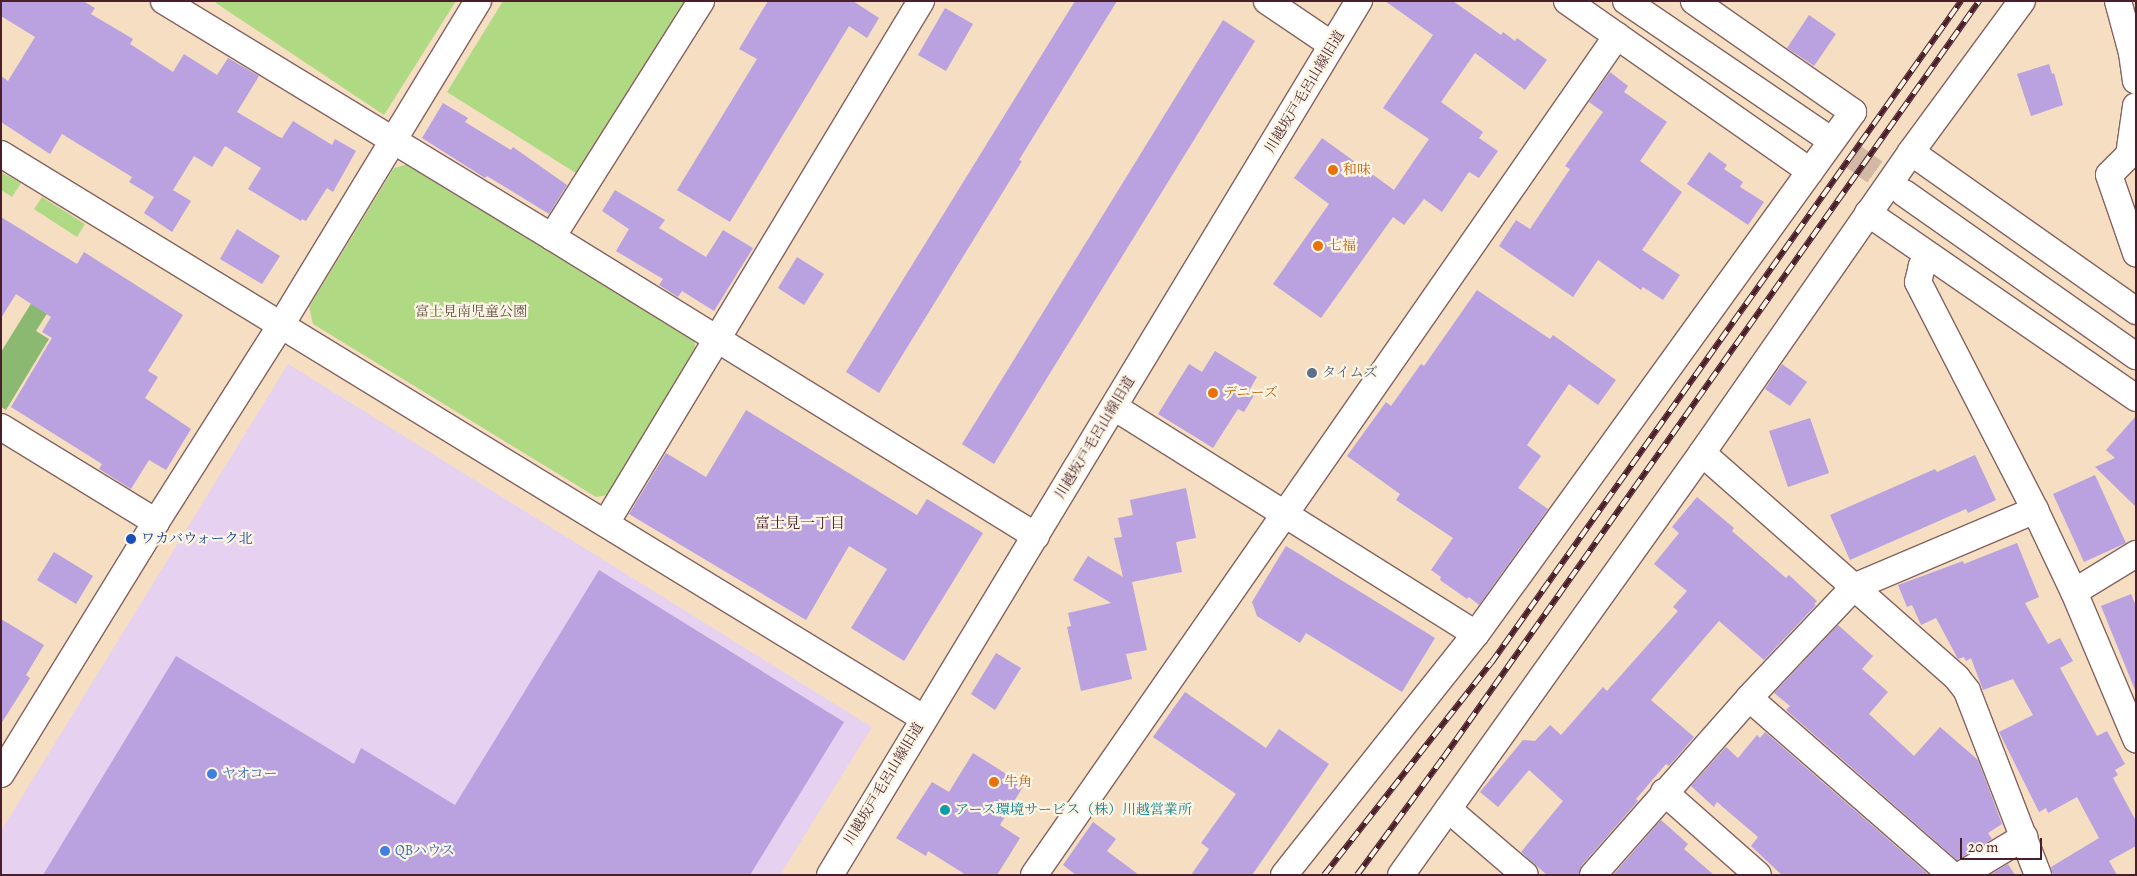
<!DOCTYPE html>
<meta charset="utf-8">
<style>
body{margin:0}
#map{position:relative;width:2137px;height:876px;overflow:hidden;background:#f5dec2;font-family:Alegreya,"Noto Serif JP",serif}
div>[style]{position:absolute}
.built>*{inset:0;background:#e6d2f0}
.green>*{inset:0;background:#b0d983}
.forest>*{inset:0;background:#8cb971}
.building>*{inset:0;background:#b9a2df}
.minor-tunnel>*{height:26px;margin-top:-13px;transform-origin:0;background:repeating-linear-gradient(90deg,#d3b8a4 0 26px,transparent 0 39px)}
.roads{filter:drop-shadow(1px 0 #866260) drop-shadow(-1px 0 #866260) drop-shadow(0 1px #866260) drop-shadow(0 -1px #866260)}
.minor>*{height:26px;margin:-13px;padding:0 13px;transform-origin:13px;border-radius:13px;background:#fff}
.rail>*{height:5.5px;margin-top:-2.75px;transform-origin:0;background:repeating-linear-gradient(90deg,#fcf5e5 0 11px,#4a1f2b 0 22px);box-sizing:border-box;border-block:1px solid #4a1f2b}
.dots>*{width:14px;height:14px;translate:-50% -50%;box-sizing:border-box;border:2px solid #fcf5e5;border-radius:50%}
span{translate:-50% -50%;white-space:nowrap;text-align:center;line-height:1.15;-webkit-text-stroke:4.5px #fcf5e5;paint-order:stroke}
.street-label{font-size:14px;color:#4a1f2b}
.food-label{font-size:14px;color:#c56008}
.left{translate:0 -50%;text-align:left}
.park-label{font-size:14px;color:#644e41}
.service-label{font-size:14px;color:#4e5e75}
.transit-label{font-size:14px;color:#164399}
.shop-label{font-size:14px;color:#366cbe}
.culture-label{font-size:14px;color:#0d838f}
.neighbourhood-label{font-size:15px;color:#4a1f2b}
.frame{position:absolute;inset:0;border:2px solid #4a1f2b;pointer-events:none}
.scale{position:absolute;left:1960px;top:838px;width:82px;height:22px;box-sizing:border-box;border:2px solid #4a1f2b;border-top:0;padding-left:6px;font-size:15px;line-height:18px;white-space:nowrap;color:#4a1f2b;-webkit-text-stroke:4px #fcf5e5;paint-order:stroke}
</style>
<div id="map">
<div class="built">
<i style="clip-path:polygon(288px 364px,872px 727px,780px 875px,1px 875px,1px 831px)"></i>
</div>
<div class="green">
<i style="clip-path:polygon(217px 1px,456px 1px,384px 115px,216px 3px)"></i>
<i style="clip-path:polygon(503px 1px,688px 1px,579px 175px,447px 92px)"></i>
<i style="clip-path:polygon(409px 164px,694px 339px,696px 351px,607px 495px,596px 497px,313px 324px,309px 307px,394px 168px)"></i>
<i style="clip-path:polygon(1px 172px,21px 183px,12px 197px,1px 190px)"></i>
<i style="clip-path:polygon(42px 197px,85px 224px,77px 237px,34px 209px)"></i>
</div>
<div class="forest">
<i style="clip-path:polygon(32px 302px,48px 312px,36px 331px,49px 339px,6px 410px,1px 407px,1px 352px)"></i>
</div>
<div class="building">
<i style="clip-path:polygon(1px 1px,83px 1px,95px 8px,91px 14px,133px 39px,130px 44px,173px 72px,184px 54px,217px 75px,228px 58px,259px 76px,237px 112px,279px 137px,282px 138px,293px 121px,332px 145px,335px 139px,356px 151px,333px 192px,327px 188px,306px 221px,302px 219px,301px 221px,248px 189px,261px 168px,225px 146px,212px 167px,194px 156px,173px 190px,191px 201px,172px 232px,144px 213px,154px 197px,129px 182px,132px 177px,62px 134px,50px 154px,1px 122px,1px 76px,8px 81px,35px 37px,1px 16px)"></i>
<i style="clip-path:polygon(768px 1px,853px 1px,879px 18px,867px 38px,849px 26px,730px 222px,677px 190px,757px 59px,739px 49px)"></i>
<i style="clip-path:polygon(1075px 1px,1117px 1px,1019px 160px,1022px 161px,879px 393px,846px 372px)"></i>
<i style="clip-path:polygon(1385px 1px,1453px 1px,1501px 35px,1503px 32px,1515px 41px,1517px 38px,1547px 60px,1525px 90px,1475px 53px,1441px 102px,1483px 132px,1479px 138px,1498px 151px,1479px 178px,1469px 172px,1442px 212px,1424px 199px,1404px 225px,1393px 217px,1321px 318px,1273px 284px,1329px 204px,1294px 178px,1322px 138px,1394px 190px,1429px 139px,1383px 108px,1433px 35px)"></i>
<i style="clip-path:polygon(945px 8px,973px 24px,946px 71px,918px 55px)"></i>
<i style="clip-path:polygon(1809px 15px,1836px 34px,1814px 66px,1787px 48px)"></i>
<i style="clip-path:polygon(1223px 20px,1255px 41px,994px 464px,962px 444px)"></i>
<i style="clip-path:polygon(2049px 64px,2052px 74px,2054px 73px,2063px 105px,2031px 116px,2017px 74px)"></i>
<i style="clip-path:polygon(1610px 72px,1628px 86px,1624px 92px,1667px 122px,1640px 161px,1682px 192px,1642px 250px,1680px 275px,1663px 300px,1643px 287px,1641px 290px,1598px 260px,1573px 297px,1499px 246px,1516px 220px,1530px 229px,1570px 169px,1565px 166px,1603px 112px,1589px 102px)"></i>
<i style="clip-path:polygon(443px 103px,468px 118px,465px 122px,511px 150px,513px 147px,567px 185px,549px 214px,487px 176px,485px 178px,422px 138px)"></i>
<i style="clip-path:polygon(1709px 152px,1727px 165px,1724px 169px,1743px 182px,1740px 187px,1764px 202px,1748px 225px,1687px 184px)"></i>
<i style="clip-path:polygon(615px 190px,665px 220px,659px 228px,706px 257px,723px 230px,753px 248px,714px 311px,682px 291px,678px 297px,659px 285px,663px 279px,616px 251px,629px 229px,602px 211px)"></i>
<i style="clip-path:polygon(1px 217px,77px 264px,84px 252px,183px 315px,148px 371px,158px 377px,145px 398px,191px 429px,166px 470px,149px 460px,131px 489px,99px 469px,102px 464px,11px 407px,52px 338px,42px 332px,51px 317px,16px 294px,1px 318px)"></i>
<i style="clip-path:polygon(237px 229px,280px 256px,262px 284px,220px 259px)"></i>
<i style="clip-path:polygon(797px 257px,824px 274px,804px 305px,778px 288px)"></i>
<i style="clip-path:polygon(1477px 290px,1550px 339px,1553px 335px,1616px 380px,1598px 405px,1569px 384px,1527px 445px,1541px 456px,1518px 488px,1548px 509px,1479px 605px,1469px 597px,1467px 599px,1440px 580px,1441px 577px,1431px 570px,1453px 538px,1396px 500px,1400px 494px,1347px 456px,1386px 402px,1391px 406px,1421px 364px,1424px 366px)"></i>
<i style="clip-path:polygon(1215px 351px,1257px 377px,1250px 389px,1256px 392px,1244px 412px,1238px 409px,1213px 448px,1158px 414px,1189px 364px,1202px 372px)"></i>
<i style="clip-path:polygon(1782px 364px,1807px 382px,1790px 406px,1765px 389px)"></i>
<i style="clip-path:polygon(746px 410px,917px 515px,927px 499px,983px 533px,904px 661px,851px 628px,887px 569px,849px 546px,806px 620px,629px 514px,666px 453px,706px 477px)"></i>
<i style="clip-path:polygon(2136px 416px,2136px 507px,2095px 467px,2115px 458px,2106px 450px)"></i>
<i style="clip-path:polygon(1810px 418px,1829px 473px,1788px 487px,1769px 431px)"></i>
<i style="clip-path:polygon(1975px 455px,1996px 500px,1968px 513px,1966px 509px,1850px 560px,1830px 515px,1935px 469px,1937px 472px)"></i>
<i style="clip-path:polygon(2095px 475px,2126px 543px,2084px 562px,2053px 494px)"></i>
<i style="clip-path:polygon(1186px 488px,1196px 538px,1176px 542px,1182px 572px,1132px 582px,1147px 650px,1126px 654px,1132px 679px,1081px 691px,1067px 627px,1071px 626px,1068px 613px,1111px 603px,1073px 580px,1088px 556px,1123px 577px,1114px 538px,1122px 537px,1118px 518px,1133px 515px,1130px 500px)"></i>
<i style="clip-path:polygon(1697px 497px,1734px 528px,1732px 531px,1786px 578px,1789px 575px,1817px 601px,1814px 604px,1816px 605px,1764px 660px,1719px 621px,1651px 700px,1694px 737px,1669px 766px,1666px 764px,1636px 799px,1638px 801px,1582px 865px,1578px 875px,1547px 875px,1521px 852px,1563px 801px,1529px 770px,1498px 807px,1480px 792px,1523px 740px,1535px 741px,1550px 725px,1561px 735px,1603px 687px,1607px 691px,1678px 611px,1673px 607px,1687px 591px,1654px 564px,1679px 533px,1672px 527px)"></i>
<i style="clip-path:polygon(2017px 543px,2039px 597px,2025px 603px,2048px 644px,2060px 638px,2073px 661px,2060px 668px,2097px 736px,2107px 731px,2125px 764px,2115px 770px,2118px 775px,2113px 778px,2136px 821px,2136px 846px,2109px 861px,2117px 875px,2053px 875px,2051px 867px,2099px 838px,2077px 797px,2048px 813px,2046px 808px,2039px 812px,1999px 732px,2033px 715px,2013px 679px,1983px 690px,1971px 658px,1966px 661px,1964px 657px,1958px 659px,1936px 618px,1921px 625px,1912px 605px,1907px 607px,1898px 585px,1963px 561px,1964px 564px)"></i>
<i style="clip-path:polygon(1286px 546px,1435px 638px,1402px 692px,1306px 633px,1300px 643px,1257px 616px,1252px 602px)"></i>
<i style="clip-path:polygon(54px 552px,93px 576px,76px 604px,37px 580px)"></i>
<i style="clip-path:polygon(599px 570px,844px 722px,750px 875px,43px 875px,176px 656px,354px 764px,361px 748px,455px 805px)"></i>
<i style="clip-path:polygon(2131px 594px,2136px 606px,2135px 690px,2101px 606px)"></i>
<i style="clip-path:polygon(1px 619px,44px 645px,26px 675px,30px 678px,1px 724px)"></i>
<i style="clip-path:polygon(1838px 625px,1873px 656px,1862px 669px,1888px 692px,1869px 714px,1914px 756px,1940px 727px,1978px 760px,2002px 824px,1988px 833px,1992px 839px,1957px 860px,1786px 710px,1790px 706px,1774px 693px)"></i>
<i style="clip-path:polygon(996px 653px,1021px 668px,995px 710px,971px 694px)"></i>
<i style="clip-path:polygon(1185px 692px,1266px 748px,1279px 729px,1329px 764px,1252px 875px,1191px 875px,1209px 849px,1201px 843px,1236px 794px,1153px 737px)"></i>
<i style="clip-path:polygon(1765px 732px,1929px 875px,1782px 875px,1751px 846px,1758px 837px,1717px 802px,1714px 807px,1691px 786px,1726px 747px,1738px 758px,1757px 735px,1760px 738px)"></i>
<i style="clip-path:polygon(973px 753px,1024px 785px,1000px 825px,1020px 838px,997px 875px,966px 875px,928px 851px,926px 856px,896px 838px,932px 782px,949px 792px)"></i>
<i style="clip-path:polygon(1661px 820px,1688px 844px,1684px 849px,1714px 875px,1613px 875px)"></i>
<i style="clip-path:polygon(1093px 822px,1116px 839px,1107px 851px,1139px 875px,1076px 875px,1063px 865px)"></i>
<i style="clip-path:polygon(2008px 864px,2015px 875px,1990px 875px)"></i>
</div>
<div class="minor-tunnel">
<i style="left:1822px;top:134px;width:101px;rotate:35.7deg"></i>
</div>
<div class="roads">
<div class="minor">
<i style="left:164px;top:1px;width:454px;rotate:31.3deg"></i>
<i style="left:552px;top:237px;width:569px;rotate:31.71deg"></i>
<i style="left:1267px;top:1px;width:78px;rotate:34.1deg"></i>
<i style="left:1567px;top:1px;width:297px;rotate:35deg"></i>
<i style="left:1626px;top:1px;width:237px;rotate:34.2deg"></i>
<i style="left:2118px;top:1px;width:54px;rotate:74.9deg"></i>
<i style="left:2132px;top:53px;width:28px;rotate:82deg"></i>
<i style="left:2136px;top:106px;width:49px;rotate:98.1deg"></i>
<i style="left:2129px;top:155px;width:28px;rotate:135deg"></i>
<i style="left:2109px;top:175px;width:83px;rotate:70.9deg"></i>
<i style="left:1911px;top:152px;width:187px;rotate:-53.7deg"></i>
<i style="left:1px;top:154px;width:1081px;rotate:31.45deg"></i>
<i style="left:1904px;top:193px;width:284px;rotate:35.1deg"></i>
<i style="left:1868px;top:213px;width:326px;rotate:34.6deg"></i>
<i style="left:552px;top:237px;width:279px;rotate:-57.7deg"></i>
<i style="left:1928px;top:255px;width:13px;rotate:119deg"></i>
<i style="left:1922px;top:266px;width:16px;rotate:104deg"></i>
<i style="left:1918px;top:282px;width:256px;rotate:62.8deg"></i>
<i style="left:2035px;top:510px;width:91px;rotate:64.6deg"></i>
<i style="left:2074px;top:592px;width:160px;rotate:67.1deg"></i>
<i style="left:1114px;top:407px;width:427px;rotate:32.1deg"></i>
<i style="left:1px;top:427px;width:182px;rotate:31.5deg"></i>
<i style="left:1702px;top:453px;width:340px;rotate:41.4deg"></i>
<i style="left:1957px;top:678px;width:16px;rotate:52deg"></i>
<i style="left:1967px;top:691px;width:197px;rotate:68.9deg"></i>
<i style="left:606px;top:523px;width:610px;rotate:-58.89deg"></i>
<i style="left:2074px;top:592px;width:73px;rotate:-31.5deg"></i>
<i style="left:1749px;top:698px;width:269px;rotate:41.1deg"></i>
<i style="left:1px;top:774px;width:296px;rotate:-58.4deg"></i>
<i style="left:156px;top:522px;width:233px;rotate:-57.6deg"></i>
<i style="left:281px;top:325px;width:379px;rotate:-58.7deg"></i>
<i style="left:1664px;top:792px;width:125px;rotate:41.4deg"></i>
<i style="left:1448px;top:809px;width:101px;rotate:40.6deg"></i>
<i style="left:830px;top:875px;width:1022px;rotate:-58.82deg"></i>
<i style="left:1034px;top:875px;width:1022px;rotate:-55.21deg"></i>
<i style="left:1284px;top:875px;width:308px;rotate:-51.5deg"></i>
<i style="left:1476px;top:634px;width:644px;rotate:-54.16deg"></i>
<i style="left:1853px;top:112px;width:194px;rotate:-145.1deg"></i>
<i style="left:1401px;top:875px;width:518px;rotate:-54.5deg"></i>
<i style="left:1702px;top:453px;width:366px;rotate:-55.2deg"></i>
<i style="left:1911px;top:152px;width:276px;rotate:35.2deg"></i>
<i style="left:1593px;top:875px;width:236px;rotate:-48.6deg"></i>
<i style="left:1749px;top:698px;width:153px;rotate:-46.6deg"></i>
<i style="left:1854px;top:587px;width:197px;rotate:-23deg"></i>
<i style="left:1961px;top:875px;width:74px;rotate:-31.1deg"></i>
</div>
</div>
<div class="rail">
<i style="left:1324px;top:875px;width:270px;rotate:-51.8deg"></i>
<i style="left:1491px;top:663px;width:812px;rotate:-54.63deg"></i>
<i style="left:1357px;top:875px;width:145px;rotate:-53.7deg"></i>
<i style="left:1443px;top:758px;width:928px;rotate:-54.7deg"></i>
</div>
<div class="dots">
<i style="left:1333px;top:170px;background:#e8710a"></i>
<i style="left:1318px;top:246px;background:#e8710a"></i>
<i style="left:1312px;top:373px;background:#5c6f8a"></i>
<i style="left:1213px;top:393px;background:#e8710a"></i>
<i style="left:131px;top:539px;background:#1a4fb4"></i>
<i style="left:212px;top:774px;background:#3f7fe0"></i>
<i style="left:994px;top:782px;background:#e8710a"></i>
<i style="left:945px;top:810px;background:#0f9aa8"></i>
<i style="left:385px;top:851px;background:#3f7fe0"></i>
</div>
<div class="street-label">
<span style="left:1305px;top:92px;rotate:-59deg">川越坂戸毛呂山線旧道</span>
<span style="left:1095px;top:438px;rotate:-59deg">川越坂戸毛呂山線旧道</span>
<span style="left:884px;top:784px;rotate:-59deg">川越坂戸毛呂山線旧道</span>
</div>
<div class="food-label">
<span class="left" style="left:1343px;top:170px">和味</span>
<span class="left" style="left:1328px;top:246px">七福</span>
<span class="left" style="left:1223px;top:393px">デニーズ</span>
<span class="left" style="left:1004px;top:782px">牛角</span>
</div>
<div class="park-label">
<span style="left:471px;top:312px">富士見南児童公園</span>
</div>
<div class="service-label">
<span class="left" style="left:1322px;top:373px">タイムズ</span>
</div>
<div class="transit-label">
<span class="left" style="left:141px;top:539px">ワカバウォーク北</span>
</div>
<div class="shop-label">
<span class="left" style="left:222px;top:774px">ヤオコー</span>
<span class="left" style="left:395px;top:851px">QBハウス</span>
</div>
<div class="culture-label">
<span class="left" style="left:955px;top:810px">アース環境サービス（株）川越営業所</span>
</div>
<div class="neighbourhood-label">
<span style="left:800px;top:524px">富士見一丁目</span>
</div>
<div class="frame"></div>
<div class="scale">20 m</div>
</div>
